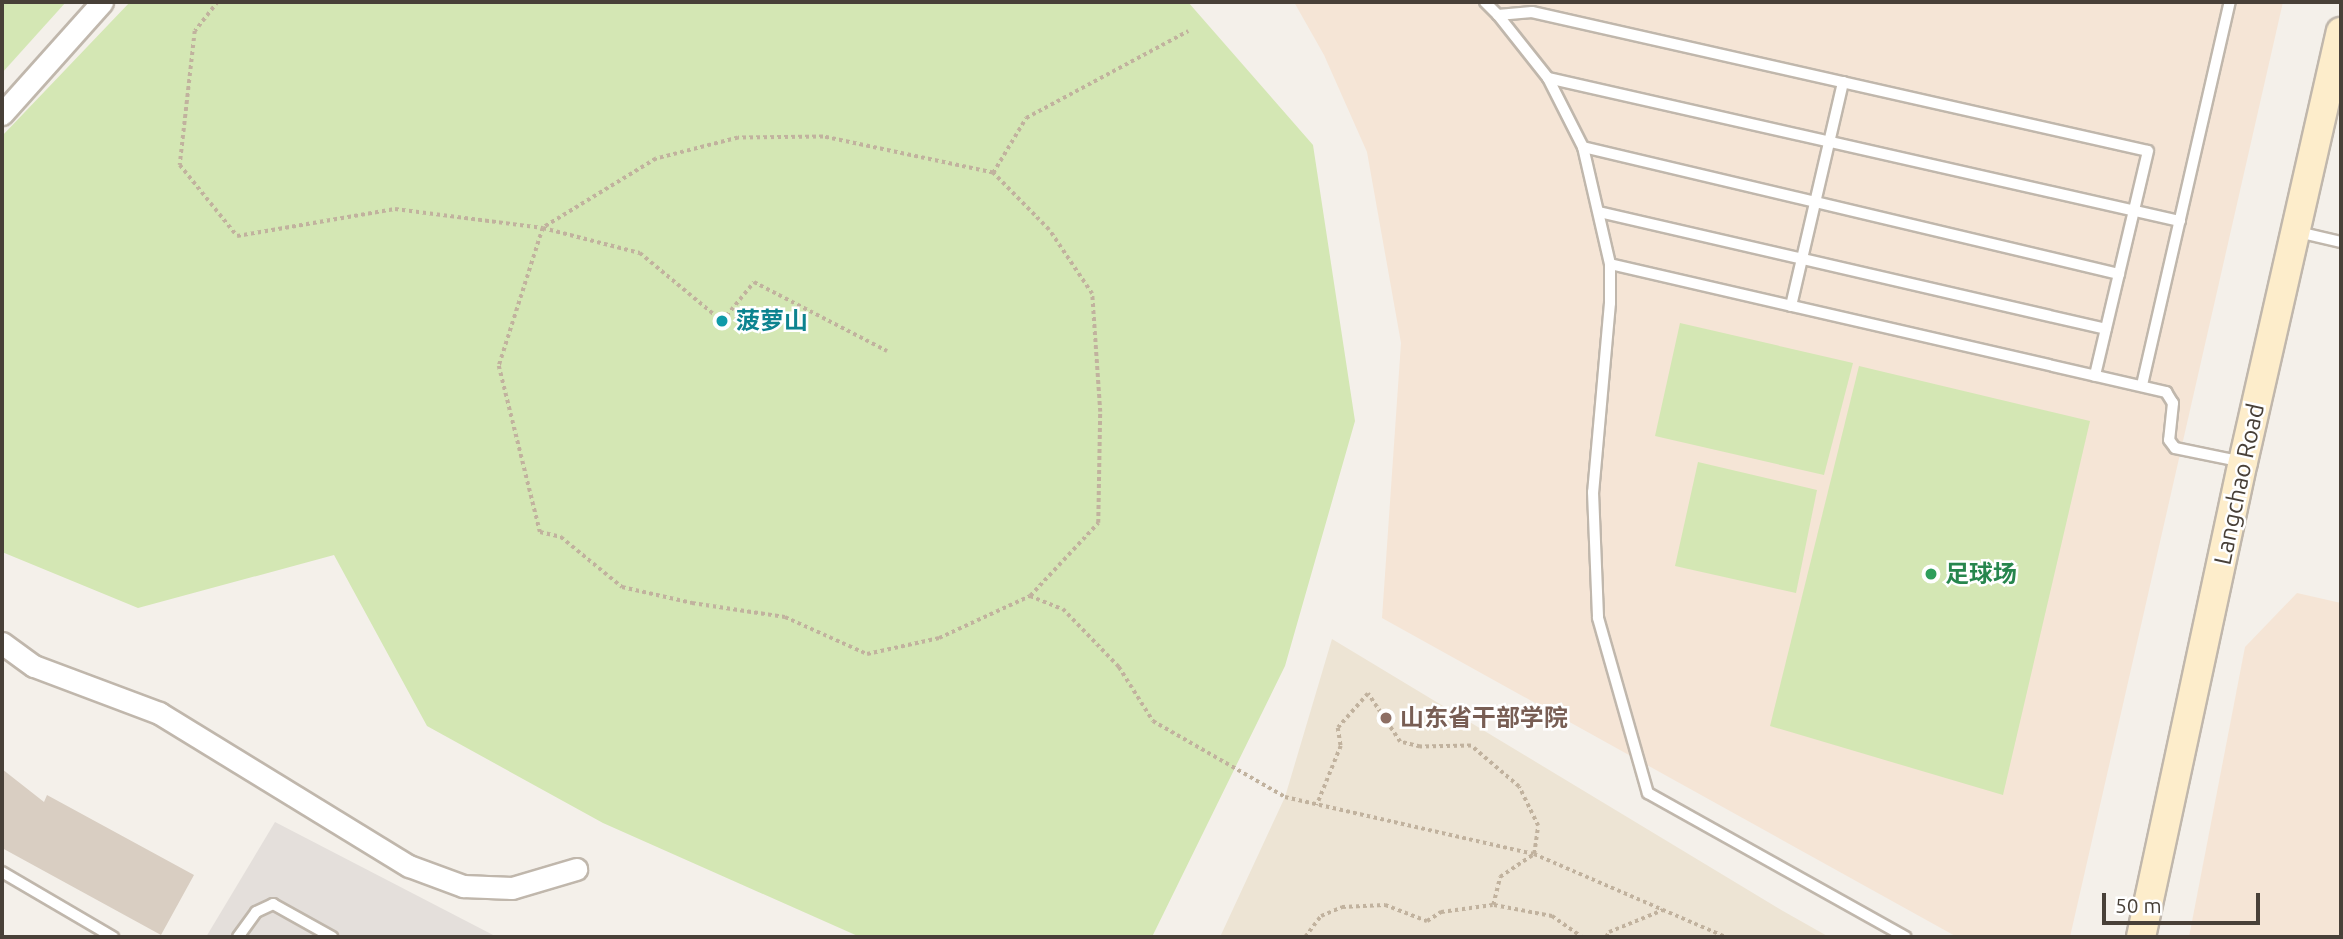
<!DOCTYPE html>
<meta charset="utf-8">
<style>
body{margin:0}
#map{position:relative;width:2343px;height:939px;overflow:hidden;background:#f4f0ea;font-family:Ubuntu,"Noto Sans SC",sans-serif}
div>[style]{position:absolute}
.commercial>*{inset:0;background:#f5e5d6}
.industrial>*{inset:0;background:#e4dfdb}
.education>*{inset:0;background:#ede4d4}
.green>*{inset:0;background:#d4e7b4}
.building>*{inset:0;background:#d9cec2}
.path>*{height:3.5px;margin-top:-1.75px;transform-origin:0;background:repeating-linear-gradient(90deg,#c1b29e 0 3.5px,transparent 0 7px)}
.roads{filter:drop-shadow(2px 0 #c0b7ac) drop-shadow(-2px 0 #c0b7ac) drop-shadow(0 2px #c0b7ac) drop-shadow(0 -2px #c0b7ac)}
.service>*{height:10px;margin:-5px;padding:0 5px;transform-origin:5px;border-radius:5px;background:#fff}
.minor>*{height:21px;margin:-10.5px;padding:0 10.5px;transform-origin:10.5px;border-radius:10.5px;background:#fff}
.secondary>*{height:28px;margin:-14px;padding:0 14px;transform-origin:14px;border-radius:14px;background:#fdedcb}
.dots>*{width:19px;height:19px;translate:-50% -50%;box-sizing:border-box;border:4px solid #fff;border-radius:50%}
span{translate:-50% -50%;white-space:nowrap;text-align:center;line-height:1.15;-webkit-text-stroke:5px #fff;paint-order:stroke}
.culture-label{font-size:24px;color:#0d838f;font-weight:700}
.left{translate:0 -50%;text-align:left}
.street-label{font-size:24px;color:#484038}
.leisure-label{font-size:24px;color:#27864d;font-weight:700}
.education-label{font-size:24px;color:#785e54;font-weight:700}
.frame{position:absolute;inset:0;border:4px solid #484038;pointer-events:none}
.scale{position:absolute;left:2102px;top:893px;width:158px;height:32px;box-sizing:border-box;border:4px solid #484038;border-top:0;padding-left:9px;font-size:21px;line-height:24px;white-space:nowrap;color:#484038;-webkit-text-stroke:5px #fff;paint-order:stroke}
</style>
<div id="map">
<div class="commercial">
<i style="clip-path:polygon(1294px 2px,2283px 2px,2070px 937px,1957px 937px,1382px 618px,1401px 343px,1367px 152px,1324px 55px)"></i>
<i style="clip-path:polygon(2297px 593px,2341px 603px,2341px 937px,2189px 937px,2245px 647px)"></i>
</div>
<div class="industrial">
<i style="clip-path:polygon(275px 822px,497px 937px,206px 937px)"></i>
</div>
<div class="education">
<i style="clip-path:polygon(1332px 639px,1783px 911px,1829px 937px,1220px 937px,1285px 797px)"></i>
</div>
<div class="green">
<i style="clip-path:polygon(2px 2px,66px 2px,2px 73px)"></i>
<i style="clip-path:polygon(130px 2px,1188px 2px,1313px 145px,1355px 421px,1285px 666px,1152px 937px,860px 937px,603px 823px,427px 726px,334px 555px,138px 608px,2px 552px,2px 136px)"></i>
<i style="clip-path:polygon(1680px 323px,1853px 363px,1824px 475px,1655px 436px)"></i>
<i style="clip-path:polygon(1859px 366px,2090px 421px,2003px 795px,1770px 726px)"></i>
<i style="clip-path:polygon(1698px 462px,1817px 490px,1796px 593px,1675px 566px)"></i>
</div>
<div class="building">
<i style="clip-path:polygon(2px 769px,44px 802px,47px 795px,194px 875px,161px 935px,2px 848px)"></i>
</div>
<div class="path">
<i style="left:218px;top:2px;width:37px;rotate:128deg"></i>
<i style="left:195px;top:31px;width:135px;rotate:96.4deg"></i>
<i style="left:180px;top:165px;width:91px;rotate:51.2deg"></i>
<i style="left:237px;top:236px;width:160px;rotate:-9.7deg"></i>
<i style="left:395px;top:209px;width:149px;rotate:7.3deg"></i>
<i style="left:543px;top:228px;width:100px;rotate:14.5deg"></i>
<i style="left:640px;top:253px;width:107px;rotate:39.7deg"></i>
<i style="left:722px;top:321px;width:50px;rotate:-50.6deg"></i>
<i style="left:754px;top:282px;width:150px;rotate:27.4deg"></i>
<i style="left:993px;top:173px;width:174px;rotate:-168deg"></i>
<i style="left:823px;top:137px;width:85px;rotate:179.3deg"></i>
<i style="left:738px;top:138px;width:85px;rotate:165.6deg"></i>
<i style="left:656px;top:159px;width:132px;rotate:148.6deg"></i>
<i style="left:543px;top:228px;width:145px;rotate:107.7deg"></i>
<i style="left:499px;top:366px;width:171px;rotate:76.1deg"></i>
<i style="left:540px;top:532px;width:22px;rotate:13deg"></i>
<i style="left:561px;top:537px;width:79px;rotate:39.3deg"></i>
<i style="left:622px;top:587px;width:72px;rotate:12.9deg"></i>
<i style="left:692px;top:603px;width:94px;rotate:8.6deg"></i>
<i style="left:785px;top:617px;width:90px;rotate:24.3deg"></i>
<i style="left:867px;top:654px;width:74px;rotate:-12.5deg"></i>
<i style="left:939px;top:638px;width:100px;rotate:-24.8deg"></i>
<i style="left:1030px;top:596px;width:100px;rotate:-47deg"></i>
<i style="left:1098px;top:523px;width:111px;rotate:-89deg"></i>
<i style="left:1100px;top:412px;width:118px;rotate:-93.9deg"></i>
<i style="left:1092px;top:294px;width:77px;rotate:-123.9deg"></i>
<i style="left:1049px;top:230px;width:80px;rotate:-134.5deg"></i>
<i style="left:993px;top:173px;width:64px;rotate:-59deg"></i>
<i style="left:1026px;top:118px;width:184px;rotate:-28.2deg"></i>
<i style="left:1030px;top:596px;width:35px;rotate:22deg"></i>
<i style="left:1063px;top:609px;width:81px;rotate:46deg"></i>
<i style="left:1119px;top:667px;width:64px;rotate:57.8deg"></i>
<i style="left:1153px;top:721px;width:152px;rotate:29.9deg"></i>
<i style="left:1285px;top:797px;width:255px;rotate:12.9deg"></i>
<i style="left:1534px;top:854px;width:209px;rotate:23.4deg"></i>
<i style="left:1494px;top:905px;width:59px;rotate:10.7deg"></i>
<i style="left:1552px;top:916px;width:37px;rotate:35deg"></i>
<i style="left:1305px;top:937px;width:26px;rotate:-53deg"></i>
<i style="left:1321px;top:916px;width:23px;rotate:-23deg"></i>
<i style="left:1342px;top:907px;width:43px;rotate:-2.7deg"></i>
<i style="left:1385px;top:905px;width:45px;rotate:20.9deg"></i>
<i style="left:1427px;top:921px;width:17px;rotate:-33deg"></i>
<i style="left:1441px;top:912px;width:52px;rotate:-7.7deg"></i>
<i style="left:1493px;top:905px;width:29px;rotate:-76deg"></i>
<i style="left:1500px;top:877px;width:41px;rotate:-34.1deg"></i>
<i style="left:1534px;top:854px;width:28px;rotate:-82deg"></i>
<i style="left:1538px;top:826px;width:43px;rotate:-116deg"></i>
<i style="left:1519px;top:787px;width:63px;rotate:-139.5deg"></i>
<i style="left:1471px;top:746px;width:51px;rotate:178.9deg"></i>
<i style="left:1420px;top:747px;width:21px;rotate:-166deg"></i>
<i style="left:1400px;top:742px;width:58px;rotate:-123.7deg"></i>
<i style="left:1368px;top:694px;width:45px;rotate:131.4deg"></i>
<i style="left:1338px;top:728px;width:18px;rotate:81deg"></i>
<i style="left:1341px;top:746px;width:64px;rotate:112.1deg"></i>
<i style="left:1606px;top:937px;width:6px;rotate:-59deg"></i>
<i style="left:1609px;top:932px;width:58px;rotate:-22.2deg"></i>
</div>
<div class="roads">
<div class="service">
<i style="left:1485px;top:2px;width:18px;rotate:45deg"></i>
<i style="left:1498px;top:15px;width:34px;rotate:-5deg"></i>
<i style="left:1532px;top:12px;width:631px;rotate:12.72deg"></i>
<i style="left:2148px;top:151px;width:231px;rotate:103.3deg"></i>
<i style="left:1498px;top:15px;width:80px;rotate:51.6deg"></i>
<i style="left:1548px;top:78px;width:77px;rotate:63.1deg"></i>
<i style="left:1583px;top:147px;width:120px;rotate:77deg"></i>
<i style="left:1610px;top:264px;width:39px;rotate:90deg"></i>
<i style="left:1610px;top:303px;width:190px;rotate:95.1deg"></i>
<i style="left:1593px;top:492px;width:126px;rotate:87.7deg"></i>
<i style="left:1598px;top:618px;width:182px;rotate:74.1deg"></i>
<i style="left:1648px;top:793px;width:295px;rotate:29.2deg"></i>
<i style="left:1548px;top:78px;width:648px;rotate:12.75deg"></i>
<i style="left:1583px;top:147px;width:551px;rotate:13.33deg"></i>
<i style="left:1599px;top:212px;width:520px;rotate:12.99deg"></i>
<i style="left:2298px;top:232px;width:44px;rotate:13.1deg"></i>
<i style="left:1610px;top:264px;width:571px;rotate:12.96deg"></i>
<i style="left:2166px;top:392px;width:13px;rotate:58deg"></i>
<i style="left:2173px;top:403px;width:37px;rotate:96deg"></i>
<i style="left:2169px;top:440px;width:10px;rotate:53deg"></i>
<i style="left:2175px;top:448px;width:69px;rotate:11.6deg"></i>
<i style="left:1791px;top:306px;width:230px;rotate:-76.9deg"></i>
<i style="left:2142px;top:385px;width:393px;rotate:-77.1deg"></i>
<i style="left:2px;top:872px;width:129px;rotate:30.4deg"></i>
<i style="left:238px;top:937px;width:31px;rotate:-54deg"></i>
<i style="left:256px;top:912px;width:19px;rotate:-25deg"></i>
<i style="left:273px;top:904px;width:68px;rotate:29.2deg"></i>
</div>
<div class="minor">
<i style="left:2px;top:114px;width:150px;rotate:-48.2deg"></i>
<i style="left:2px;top:643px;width:39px;rotate:36deg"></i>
<i style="left:34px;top:666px;width:134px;rotate:20.6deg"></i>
<i style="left:159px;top:713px;width:293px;rotate:31.5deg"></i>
<i style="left:409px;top:866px;width:58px;rotate:20.3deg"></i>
<i style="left:463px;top:886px;width:49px;rotate:2.3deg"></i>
<i style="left:512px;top:888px;width:67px;rotate:-16.5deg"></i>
</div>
<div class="secondary">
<i style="left:2141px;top:937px;width:486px;rotate:-77.9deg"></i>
<i style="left:2243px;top:462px;width:441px;rotate:-77.2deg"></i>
</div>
</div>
<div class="dots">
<i style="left:722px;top:321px;background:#0f9aa8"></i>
<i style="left:1931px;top:574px;background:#2e9e5b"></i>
<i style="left:1386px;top:718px;background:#8d6e63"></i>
</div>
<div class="culture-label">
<span class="left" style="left:736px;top:321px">菠萝山</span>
</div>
<div class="street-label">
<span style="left:2239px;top:484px;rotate:-78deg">Langchao Road</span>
</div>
<div class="leisure-label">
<span class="left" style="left:1945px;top:574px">足球场</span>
</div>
<div class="education-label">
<span class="left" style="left:1400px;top:718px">山东省干部学院</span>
</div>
<div class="frame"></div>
<div class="scale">50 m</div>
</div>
